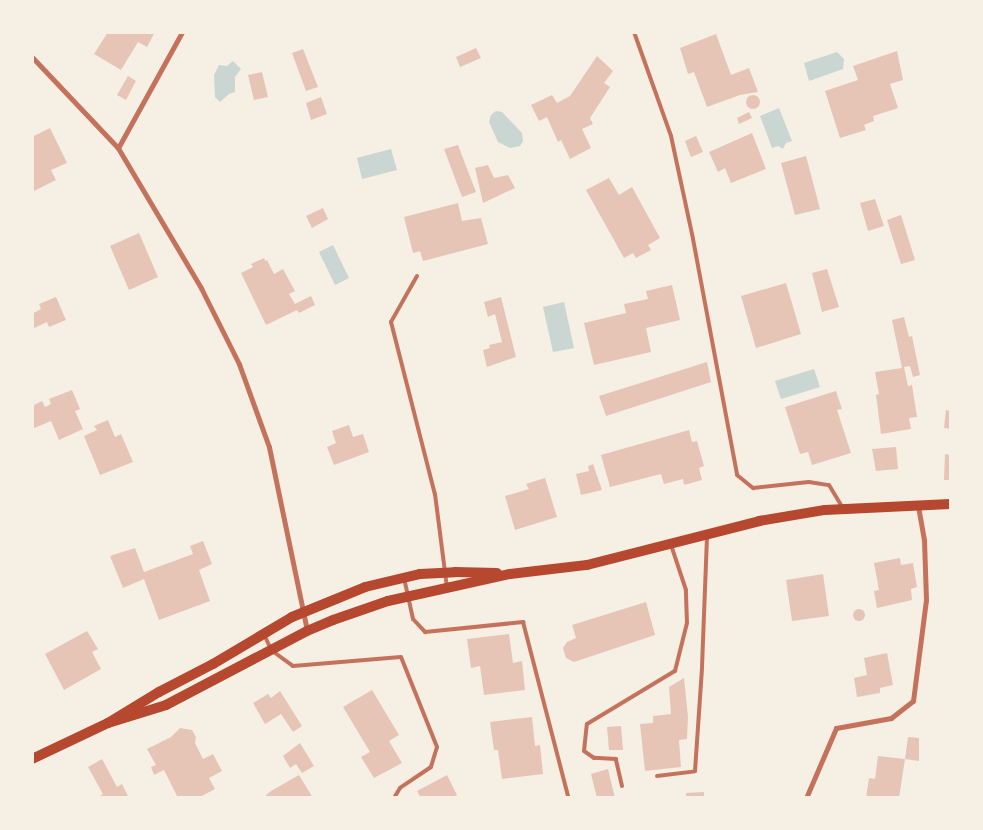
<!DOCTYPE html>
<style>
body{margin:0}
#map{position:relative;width:983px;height:830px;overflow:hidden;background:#f6efe4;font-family:"Crimson Pro",serif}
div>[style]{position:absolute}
.water>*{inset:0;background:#c9d6d2}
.building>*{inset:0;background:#e6c5b7}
.round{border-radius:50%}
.service>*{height:4px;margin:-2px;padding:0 2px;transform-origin:2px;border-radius:2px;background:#c5725c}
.minor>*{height:5px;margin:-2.5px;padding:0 2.5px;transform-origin:2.5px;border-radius:2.5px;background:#c5725c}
.secondary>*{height:10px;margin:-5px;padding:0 5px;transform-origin:5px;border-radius:5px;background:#b5482f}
span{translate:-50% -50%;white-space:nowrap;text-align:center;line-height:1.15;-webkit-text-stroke:4.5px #f6efe4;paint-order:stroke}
.frame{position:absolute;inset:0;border:34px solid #f6efe4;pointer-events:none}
</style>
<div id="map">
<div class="water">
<i style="clip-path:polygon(837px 52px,844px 59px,843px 69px,809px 81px,804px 63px)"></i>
<i style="clip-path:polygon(233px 61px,241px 69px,235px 77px,235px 92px,229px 94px,220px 102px,215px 97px,214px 75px,219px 65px,227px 66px)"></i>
<i style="clip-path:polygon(779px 108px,792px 141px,786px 143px,783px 149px,778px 146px,772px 148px,760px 116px)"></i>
<i style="clip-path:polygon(496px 111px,502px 112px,522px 133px,523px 141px,520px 146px,510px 148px,498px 142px,489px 122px,491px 115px)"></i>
<i style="clip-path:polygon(391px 149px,397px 170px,362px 179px,357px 158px)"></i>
<i style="clip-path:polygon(333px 245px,349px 278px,335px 285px,319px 252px)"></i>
<i style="clip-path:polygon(564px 302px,574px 348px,553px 352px,543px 307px)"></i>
<i style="clip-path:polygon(814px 369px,820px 387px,781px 399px,775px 381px)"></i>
</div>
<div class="building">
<i style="clip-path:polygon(108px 32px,155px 32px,147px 47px,138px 42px,121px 70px,94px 54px)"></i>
<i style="clip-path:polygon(716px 34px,731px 75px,749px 68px,758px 92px,740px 95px,707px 107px,694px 72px,688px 74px,680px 48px)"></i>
<i style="clip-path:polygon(476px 48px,481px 58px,460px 67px,456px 57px)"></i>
<i style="clip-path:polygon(303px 49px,318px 87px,306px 91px,292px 53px)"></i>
<i style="clip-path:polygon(897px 51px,903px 80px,890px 84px,898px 108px,873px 116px,874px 121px,864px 125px,866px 130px,840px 138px,825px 91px,858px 80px,853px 66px)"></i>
<i style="clip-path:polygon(597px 56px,613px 71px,604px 83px,610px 87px,590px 118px,593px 124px,582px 129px,591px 148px,570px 159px,561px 140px,558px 142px,547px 117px,539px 121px,531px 105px,552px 95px,557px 103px,570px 96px)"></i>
<i style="clip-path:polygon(262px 72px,268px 97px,254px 100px,248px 75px)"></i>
<i style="clip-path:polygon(128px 76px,136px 81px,126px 100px,117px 95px)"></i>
<i class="round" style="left:746px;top:95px;width:14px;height:14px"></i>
<i style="clip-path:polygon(321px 97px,327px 114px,311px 120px,306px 103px)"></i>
<i style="clip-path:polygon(749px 112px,752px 118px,739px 124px,737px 118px)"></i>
<i style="clip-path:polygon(50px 128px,67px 163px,51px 170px,56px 180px,32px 192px,32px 137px)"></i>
<i style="clip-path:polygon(752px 133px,766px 169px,731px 183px,725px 168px,718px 172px,709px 152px)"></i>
<i style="clip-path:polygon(696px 136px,703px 152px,691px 157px,685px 141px)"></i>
<i style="clip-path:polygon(458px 145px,476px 192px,462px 197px,444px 149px)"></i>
<i style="clip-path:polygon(806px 156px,820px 209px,795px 215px,781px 163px)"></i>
<i style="clip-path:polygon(488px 165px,494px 178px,508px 175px,515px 188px,483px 203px,475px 168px)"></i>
<i style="clip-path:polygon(609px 178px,619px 195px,632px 187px,660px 238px,648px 245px,651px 250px,636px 258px,633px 253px,624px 258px,586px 190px)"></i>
<i style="clip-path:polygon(875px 199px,884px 226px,868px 231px,860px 203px)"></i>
<i style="clip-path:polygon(458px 203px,462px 221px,481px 218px,488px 244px,423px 261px,420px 251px,413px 253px,404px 217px)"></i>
<i style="clip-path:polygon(323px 208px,328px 219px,312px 228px,306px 216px)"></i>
<i style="clip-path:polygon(901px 215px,915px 260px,901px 264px,887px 220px)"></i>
<i style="clip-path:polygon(139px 233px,158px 277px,129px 290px,110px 246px)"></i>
<i style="clip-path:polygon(264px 258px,265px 261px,267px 260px,274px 274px,283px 269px,295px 291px,289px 294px,295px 304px,311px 296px,315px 305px,299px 313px,297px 310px,266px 325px,241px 273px,253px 267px,251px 264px)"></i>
<i style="clip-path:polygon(827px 269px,839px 307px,822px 312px,812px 273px)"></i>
<i style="clip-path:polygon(786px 283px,801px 334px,756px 348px,741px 296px)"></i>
<i style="clip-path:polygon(672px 285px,680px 320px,646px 328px,651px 352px,594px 365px,584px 323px,626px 313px,624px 304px,648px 299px,646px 291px)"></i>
<i style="clip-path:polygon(56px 297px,66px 320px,49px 327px,47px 322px,32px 329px,32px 314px,41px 309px,39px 304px)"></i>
<i style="clip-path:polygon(501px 297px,516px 357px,487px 367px,483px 350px,490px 348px,489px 345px,502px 342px,495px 314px,488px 317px,484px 302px)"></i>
<i style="clip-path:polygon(904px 317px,909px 337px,912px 336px,920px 375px,913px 377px,910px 366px,904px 367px,908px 386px,912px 385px,917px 417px,909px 418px,911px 429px,881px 434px,876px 395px,879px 394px,875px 372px,902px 368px,892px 320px)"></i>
<i style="clip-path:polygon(707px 362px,711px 382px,606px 416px,599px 396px)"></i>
<i style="clip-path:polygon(72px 390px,80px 409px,75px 411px,83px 429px,59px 440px,51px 421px,32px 429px,32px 406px,42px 401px,45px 407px,51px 404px,49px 399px)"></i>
<i style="clip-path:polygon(836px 391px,842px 409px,837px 410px,851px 453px,812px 465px,808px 452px,800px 454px,785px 407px)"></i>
<i style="clip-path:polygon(946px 410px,950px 411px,950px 429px,944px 428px)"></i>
<i style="clip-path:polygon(108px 420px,115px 437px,121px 434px,133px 462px,100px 475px,84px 436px,97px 430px,94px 426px)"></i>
<i style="clip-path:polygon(349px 425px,353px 437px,363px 434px,369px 452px,334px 465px,327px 447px,336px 443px,332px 431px)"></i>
<i style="clip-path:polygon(689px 430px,692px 442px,697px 441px,704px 466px,699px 468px,702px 480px,684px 485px,683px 479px,664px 484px,661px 474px,610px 487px,601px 455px)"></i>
<i style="clip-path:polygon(896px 447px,898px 469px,876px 471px,872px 449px)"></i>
<i style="clip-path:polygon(945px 454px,950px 455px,950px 480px,944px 480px)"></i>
<i style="clip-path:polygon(593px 464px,602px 490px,581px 495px,576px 474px,589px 471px,588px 466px)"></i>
<i style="clip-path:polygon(545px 478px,557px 517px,515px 530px,505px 496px,529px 489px,526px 484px)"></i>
<i style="clip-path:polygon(203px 541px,212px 564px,199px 570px,210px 601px,159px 620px,144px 579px,123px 588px,110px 556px,135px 548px,144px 572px,193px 554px,190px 546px)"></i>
<i style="clip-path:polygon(900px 558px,901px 565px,913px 563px,917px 587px,911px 589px,912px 600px,877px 608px,874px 591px,879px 590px,874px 563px)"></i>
<i style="clip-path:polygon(823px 574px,829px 616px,792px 621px,786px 580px)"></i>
<i style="clip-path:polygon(646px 602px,655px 635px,574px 662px,566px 658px,563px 648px,567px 642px,576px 638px,572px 625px)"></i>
<i class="round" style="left:853px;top:609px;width:12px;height:12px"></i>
<i style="clip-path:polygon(87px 631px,98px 649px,92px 652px,101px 669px,64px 690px,45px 654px)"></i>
<i style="clip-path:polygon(509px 634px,513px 663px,522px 661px,525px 690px,484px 695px,480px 666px,471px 668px,467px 639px)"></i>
<i style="clip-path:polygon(887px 653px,893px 685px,880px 688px,880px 693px,857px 697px,854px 678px,867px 675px,864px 658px)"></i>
<i style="clip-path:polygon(684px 678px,688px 717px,687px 739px,679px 740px,681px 767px,645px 771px,640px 724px,653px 723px,653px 716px,671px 714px,669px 687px)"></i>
<i style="clip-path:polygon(372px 690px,399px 735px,389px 741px,402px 763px,374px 778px,361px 757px,370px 752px,343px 707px)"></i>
<i style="clip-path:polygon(280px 691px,302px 726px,293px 732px,281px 714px,265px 724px,253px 703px,268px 694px,271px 698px)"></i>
<i style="clip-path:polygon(532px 717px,535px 746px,540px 745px,543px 774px,502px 779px,498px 750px,494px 750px,490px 722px)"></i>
<i style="clip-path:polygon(621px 726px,623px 750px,609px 750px,607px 727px)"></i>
<i style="clip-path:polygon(180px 728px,192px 730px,196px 737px,195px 743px,203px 759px,213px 754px,222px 771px,209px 778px,215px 789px,198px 798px,177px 796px,164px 770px,154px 775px,151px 767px,156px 765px,147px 749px,171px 737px)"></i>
<i style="clip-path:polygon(908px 737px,919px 738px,919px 761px,905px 759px,899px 798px,866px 798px,869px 778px,875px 779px,878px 756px,905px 759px)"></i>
<i style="clip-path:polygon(300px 743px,314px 766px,302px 773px,296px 764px,290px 768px,283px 756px)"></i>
<i style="clip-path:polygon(102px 759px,117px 787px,122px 784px,129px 798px,97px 798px,103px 794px,88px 767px)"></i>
<i style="clip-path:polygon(608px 769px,615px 798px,597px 798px,591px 774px)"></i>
<i style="clip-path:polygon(299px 775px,313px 798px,267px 798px,266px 795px,271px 791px)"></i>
<i style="clip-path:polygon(447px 775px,457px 795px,452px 798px,421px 798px,417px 791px)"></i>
<i style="clip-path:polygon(704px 792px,704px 798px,686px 798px,686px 793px)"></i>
</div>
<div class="service">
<i style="left:634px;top:32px;width:110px;rotate:70.4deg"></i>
<i style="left:671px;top:136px;width:105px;rotate:77.9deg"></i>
<i style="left:693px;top:239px;width:240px;rotate:79.4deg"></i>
<i style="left:737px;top:475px;width:21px;rotate:39deg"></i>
<i style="left:753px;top:488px;width:56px;rotate:-6.1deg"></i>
<i style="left:809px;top:482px;width:20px;rotate:9deg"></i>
<i style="left:829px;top:485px;width:26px;rotate:59deg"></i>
<i style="left:417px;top:276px;width:53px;rotate:119.5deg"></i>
<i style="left:391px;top:322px;width:178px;rotate:75.7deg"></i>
<i style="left:435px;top:494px;width:95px;rotate:82.7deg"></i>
<i style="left:404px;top:578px;width:42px;rotate:77.6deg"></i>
<i style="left:413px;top:619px;width:18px;rotate:47deg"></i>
<i style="left:425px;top:632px;width:99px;rotate:-5.8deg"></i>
<i style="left:523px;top:622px;width:180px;rotate:75.5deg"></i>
<i style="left:264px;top:634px;width:17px;rotate:66deg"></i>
<i style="left:271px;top:650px;width:27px;rotate:36deg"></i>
<i style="left:293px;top:666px;width:108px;rotate:-4.8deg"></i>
<i style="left:401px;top:657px;width:97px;rotate:68.2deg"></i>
<i style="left:437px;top:747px;width:21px;rotate:107deg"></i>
<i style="left:431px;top:767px;width:37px;rotate:146deg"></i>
<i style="left:400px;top:788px;width:12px;rotate:121deg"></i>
<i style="left:657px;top:776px;width:38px;rotate:-7deg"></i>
<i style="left:695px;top:771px;width:104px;rotate:-86.1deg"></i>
<i style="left:702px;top:667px;width:132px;rotate:-87.8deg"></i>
<i style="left:622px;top:786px;width:28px;rotate:-103deg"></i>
<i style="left:616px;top:759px;width:22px;rotate:-177deg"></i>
<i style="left:594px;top:758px;width:12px;rotate:-145deg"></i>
<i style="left:584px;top:751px;width:27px;rotate:-84deg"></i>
<i style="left:587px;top:724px;width:103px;rotate:-31.1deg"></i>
<i style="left:675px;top:671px;width:49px;rotate:-76deg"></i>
<i style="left:687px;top:623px;width:33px;rotate:-92deg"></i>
<i style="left:686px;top:590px;width:47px;rotate:-108.4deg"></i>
</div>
<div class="minor">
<i style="left:32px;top:57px;width:125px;rotate:46.6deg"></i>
<i style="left:118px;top:148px;width:163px;rotate:59.3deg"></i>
<i style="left:201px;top:288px;width:85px;rotate:63.4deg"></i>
<i style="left:239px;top:364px;width:88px;rotate:70.1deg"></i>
<i style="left:269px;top:447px;width:188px;rotate:78.3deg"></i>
<i style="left:118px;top:148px;width:132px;rotate:-61.1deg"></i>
<i style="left:806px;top:798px;width:76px;rotate:-66.8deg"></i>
<i style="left:836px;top:728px;width:56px;rotate:-10.3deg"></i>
<i style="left:891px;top:718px;width:28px;rotate:-38deg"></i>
<i style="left:913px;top:701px;width:102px;rotate:-82.7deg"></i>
<i style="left:926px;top:600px;width:60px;rotate:-91.9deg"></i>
<i style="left:924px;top:540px;width:36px;rotate:-100deg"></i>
</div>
<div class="secondary">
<i style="left:108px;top:723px;width:61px;rotate:-17.2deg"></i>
<i style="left:166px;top:705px;width:159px;rotate:-27.7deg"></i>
<i style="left:307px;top:631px;width:28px;rotate:-23deg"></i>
<i style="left:333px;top:620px;width:58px;rotate:-19.1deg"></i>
<i style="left:388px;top:601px;width:125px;rotate:-12.5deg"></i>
<i style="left:510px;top:574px;width:78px;rotate:-6.7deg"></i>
<i style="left:587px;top:565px;width:178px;rotate:-14.3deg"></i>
<i style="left:759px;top:521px;width:67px;rotate:-9.5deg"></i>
<i style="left:825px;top:510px;width:125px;rotate:-2.7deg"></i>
<i style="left:32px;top:759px;width:84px;rotate:-25.3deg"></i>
<i style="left:108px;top:723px;width:60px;rotate:-31.3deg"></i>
<i style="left:159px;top:692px;width:61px;rotate:-27.4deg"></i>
<i style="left:213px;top:664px;width:92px;rotate:-30.7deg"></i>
<i style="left:292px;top:617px;width:79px;rotate:-22.3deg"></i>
<i style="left:365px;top:587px;width:57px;rotate:-13.3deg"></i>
<i style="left:420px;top:574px;width:35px;rotate:-3deg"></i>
<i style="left:455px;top:572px;width:42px;rotate:1.4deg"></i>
</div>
<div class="frame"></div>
</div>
